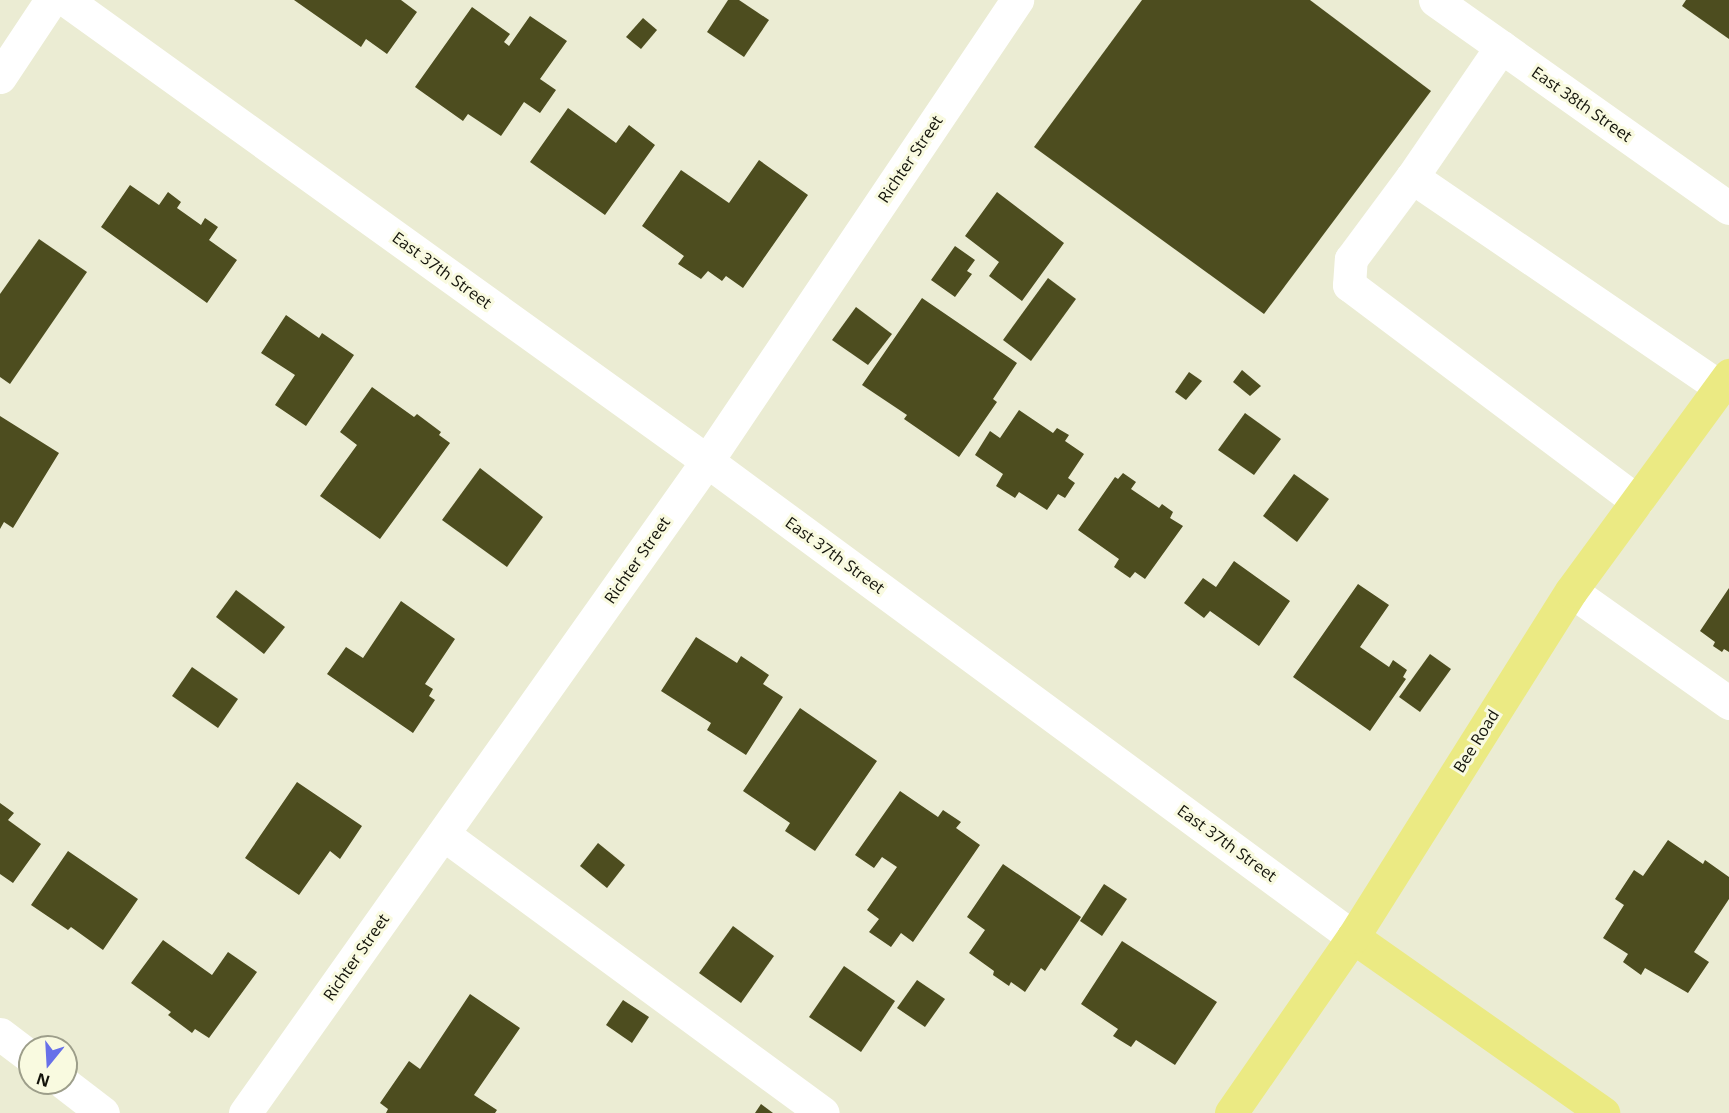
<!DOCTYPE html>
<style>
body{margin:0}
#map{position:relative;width:1729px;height:1113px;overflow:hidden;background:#ebecd3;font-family:"Open Sans",sans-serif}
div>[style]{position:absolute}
.building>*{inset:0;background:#4d4d1f}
.minor>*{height:33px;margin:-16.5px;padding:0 16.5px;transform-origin:16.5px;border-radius:16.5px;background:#fff}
.major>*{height:33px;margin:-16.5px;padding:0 16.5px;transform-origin:16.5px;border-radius:16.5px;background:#ebea83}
span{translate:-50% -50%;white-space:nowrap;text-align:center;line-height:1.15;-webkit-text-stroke:6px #f9fae0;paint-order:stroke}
.street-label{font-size:16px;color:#13130a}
.north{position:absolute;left:18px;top:1035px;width:60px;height:60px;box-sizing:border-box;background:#f9fae0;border:2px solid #9d9e8a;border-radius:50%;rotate:198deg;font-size:16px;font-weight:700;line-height:24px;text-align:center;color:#13130a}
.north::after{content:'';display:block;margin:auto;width:21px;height:27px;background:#6770e9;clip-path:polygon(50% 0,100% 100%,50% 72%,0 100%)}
</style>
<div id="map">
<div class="building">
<i style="clip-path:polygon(294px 0,401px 0,417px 12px,387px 54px,366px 39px,361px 47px)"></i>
<i style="clip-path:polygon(728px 0,739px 0,769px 20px,744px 57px,707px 32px)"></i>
<i style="clip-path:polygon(1142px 0,1310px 0,1431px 91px,1264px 314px,1034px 147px)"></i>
<i style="clip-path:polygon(1686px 0,1729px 0,1729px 39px,1682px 6px)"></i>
<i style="clip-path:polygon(472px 7px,510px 34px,504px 42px,509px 46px,530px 16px,567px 41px,540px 79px,556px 90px,540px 113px,524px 102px,501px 136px,468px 114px,463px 121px,415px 87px)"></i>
<i style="clip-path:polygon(643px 18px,657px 30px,641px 49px,626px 37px)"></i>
<i style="clip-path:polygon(568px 108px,616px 143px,629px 125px,655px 145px,605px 215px,530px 162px)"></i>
<i style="clip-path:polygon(759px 160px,808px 195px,743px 288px,726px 276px,722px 281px,708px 271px,701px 279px,678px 264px,684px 256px,642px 226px,681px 170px,729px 203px)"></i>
<i style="clip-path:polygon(130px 185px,159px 205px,168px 192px,181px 202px,177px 208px,201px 225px,205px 218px,218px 227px,209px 240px,237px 260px,207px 303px,101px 227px)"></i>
<i style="clip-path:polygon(997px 192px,1064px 243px,1022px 301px,989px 276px,999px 262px,965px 236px)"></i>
<i style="clip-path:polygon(39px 239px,87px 272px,10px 384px,0 377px,0 294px)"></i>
<i style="clip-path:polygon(955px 246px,975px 260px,967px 271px,972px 274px,955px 297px,931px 280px)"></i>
<i style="clip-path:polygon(1048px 278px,1076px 299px,1031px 361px,1003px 340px)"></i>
<i style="clip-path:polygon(922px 298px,1017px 363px,993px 399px,997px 402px,959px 457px,904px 419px,907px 415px,862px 385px)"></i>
<i style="clip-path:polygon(856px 307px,892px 334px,868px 365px,832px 340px)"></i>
<i style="clip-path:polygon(286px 315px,319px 338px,322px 333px,354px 355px,306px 426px,275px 405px,295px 375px,261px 353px)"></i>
<i style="clip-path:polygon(1242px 370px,1261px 386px,1250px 396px,1233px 382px)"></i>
<i style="clip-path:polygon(1189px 372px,1202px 381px,1186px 400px,1175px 392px)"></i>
<i style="clip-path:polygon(372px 387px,414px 417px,417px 414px,441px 432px,439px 435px,450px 443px,380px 539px,320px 496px,357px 445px,340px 432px)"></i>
<i style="clip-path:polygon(1019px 410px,1053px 433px,1057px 428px,1069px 435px,1065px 441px,1084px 454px,1068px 478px,1075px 483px,1065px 498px,1058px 494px,1047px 510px,1019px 492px,1015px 498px,996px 486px,1003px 474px,975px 455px,990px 431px,1000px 438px)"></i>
<i style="clip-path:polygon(1245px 413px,1281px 439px,1254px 475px,1218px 450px)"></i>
<i style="clip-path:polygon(0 416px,59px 453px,13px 528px,4px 522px,0 529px)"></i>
<i style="clip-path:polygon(480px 468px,543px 517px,507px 567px,442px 520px)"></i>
<i style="clip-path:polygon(1123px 473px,1136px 482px,1131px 489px,1159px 508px,1162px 504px,1173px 512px,1170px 518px,1183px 526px,1145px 579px,1135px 572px,1130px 578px,1114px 567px,1119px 559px,1078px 530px,1115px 477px,1118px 479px)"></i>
<i style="clip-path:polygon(1294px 474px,1329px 499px,1297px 542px,1263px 516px)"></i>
<i style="clip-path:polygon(1234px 561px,1290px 601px,1259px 646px,1210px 611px,1204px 618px,1184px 603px,1203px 578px,1216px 587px)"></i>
<i style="clip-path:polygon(1358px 584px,1389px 605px,1360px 647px,1389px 667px,1393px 660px,1407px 670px,1403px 677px,1406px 679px,1370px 731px,1293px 677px)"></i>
<i style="clip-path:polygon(1729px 588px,1729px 652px,1724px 649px,1722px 652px,1713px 646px,1715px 642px,1700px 631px)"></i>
<i style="clip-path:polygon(236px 590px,285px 627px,264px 654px,216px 617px)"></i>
<i style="clip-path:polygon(401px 601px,455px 639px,425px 684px,433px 689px,429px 696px,435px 700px,413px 733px,327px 674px,346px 647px,363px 658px)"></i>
<i style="clip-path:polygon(696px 637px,737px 663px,741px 656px,769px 675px,763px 684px,783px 697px,746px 755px,707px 730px,711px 723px,661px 691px)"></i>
<i style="clip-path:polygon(1430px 654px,1451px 669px,1420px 712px,1399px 697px)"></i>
<i style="clip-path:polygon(192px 667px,238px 699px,218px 728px,172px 696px)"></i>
<i style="clip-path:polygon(800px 708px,877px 761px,815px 851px,785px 831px,790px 823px,743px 791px)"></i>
<i style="clip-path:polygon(297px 782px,362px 826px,340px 859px,330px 851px,299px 895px,245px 858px)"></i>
<i style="clip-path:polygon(900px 791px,938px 817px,943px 810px,961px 822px,956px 828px,980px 845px,913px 942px,901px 933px,891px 947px,869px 932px,879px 919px,867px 910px,897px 867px,882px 857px,874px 868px,855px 855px)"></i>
<i style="clip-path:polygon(0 803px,14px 813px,8px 820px,41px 844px,13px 883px,0 874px)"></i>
<i style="clip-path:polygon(1668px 840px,1703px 864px,1705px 860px,1729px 877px,1729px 899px,1694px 952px,1709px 962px,1688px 993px,1645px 968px,1641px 975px,1623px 962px,1628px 954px,1603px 938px,1624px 905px,1615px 899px,1634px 870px,1643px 876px)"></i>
<i style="clip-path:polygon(598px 843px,625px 865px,607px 888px,580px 866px)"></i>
<i style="clip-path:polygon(68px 851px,138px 899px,103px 950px,71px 927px,68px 930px,31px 905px)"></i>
<i style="clip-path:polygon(1003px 864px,1081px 917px,1045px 971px,1041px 968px,1025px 992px,1011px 982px,1009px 986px,993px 975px,994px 971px,969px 953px,985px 930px,967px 917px)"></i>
<i style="clip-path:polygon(1104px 884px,1127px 899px,1102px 936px,1080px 921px)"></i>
<i style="clip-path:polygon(733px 926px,774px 956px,741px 1003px,699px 973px)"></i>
<i style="clip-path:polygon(163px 940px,212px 975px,228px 952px,257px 972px,209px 1038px,195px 1029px,192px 1033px,168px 1015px,171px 1012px,131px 983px)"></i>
<i style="clip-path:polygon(1122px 941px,1217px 1002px,1175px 1065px,1136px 1040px,1131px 1047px,1113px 1036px,1118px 1029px,1081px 1004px)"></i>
<i style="clip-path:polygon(844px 966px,895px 1001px,861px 1052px,809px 1017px)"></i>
<i style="clip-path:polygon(917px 980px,945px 999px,925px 1027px,897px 1008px)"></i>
<i style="clip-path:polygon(470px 994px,520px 1028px,474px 1095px,497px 1110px,495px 1113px,386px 1113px,388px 1109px,380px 1103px,409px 1061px,420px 1069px)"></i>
<i style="clip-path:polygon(623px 1000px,649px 1017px,632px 1043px,606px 1025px)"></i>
<i style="clip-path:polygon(761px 1104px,773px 1113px,755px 1113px)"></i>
</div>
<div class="minor">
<i style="left:66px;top:0;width:790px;rotate:35.72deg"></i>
<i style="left:707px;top:461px;width:802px;rotate:36.38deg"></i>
<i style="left:1435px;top:0;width:360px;rotate:35.3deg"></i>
<i style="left:0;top:77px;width:92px;rotate:-56.5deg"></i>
<i style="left:1412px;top:177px;width:158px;rotate:-55.6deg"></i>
<i style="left:1637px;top:501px;width:360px;rotate:-143.1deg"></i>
<i style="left:1349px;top:285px;width:26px;rotate:-86deg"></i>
<i style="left:1351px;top:259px;width:102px;rotate:-53.4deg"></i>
<i style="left:1412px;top:177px;width:373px;rotate:34.3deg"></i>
<i style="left:1571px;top:591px;width:194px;rotate:35.3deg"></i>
<i style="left:443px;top:834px;width:471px;rotate:36.3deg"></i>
<i style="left:0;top:1034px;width:38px;rotate:37deg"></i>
<i style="left:64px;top:1083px;width:49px;rotate:37.6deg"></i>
<i style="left:245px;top:1113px;width:799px;rotate:-54.68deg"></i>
<i style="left:707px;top:461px;width:556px;rotate:-56.08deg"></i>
</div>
<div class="major">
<i style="left:1353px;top:937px;width:306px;rotate:35.1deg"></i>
<i style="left:1231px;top:1113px;width:214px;rotate:-55.3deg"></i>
<i style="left:1353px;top:937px;width:409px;rotate:-57.8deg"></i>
<i style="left:1571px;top:591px;width:268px;rotate:-53.8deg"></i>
</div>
<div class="street-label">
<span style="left:1582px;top:104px;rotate:35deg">East 38th Street</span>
<span style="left:910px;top:159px;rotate:-56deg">Richter Street</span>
<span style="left:442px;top:270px;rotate:36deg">East 37th Street</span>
<span style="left:835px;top:555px;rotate:36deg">East 37th Street</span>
<span style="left:637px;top:560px;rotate:-55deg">Richter Street</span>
<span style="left:1476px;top:741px;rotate:-58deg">Bee Road</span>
<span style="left:1227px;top:843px;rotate:36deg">East 37th Street</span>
<span style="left:356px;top:957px;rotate:-55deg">Richter Street</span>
</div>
<div class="north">N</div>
</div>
